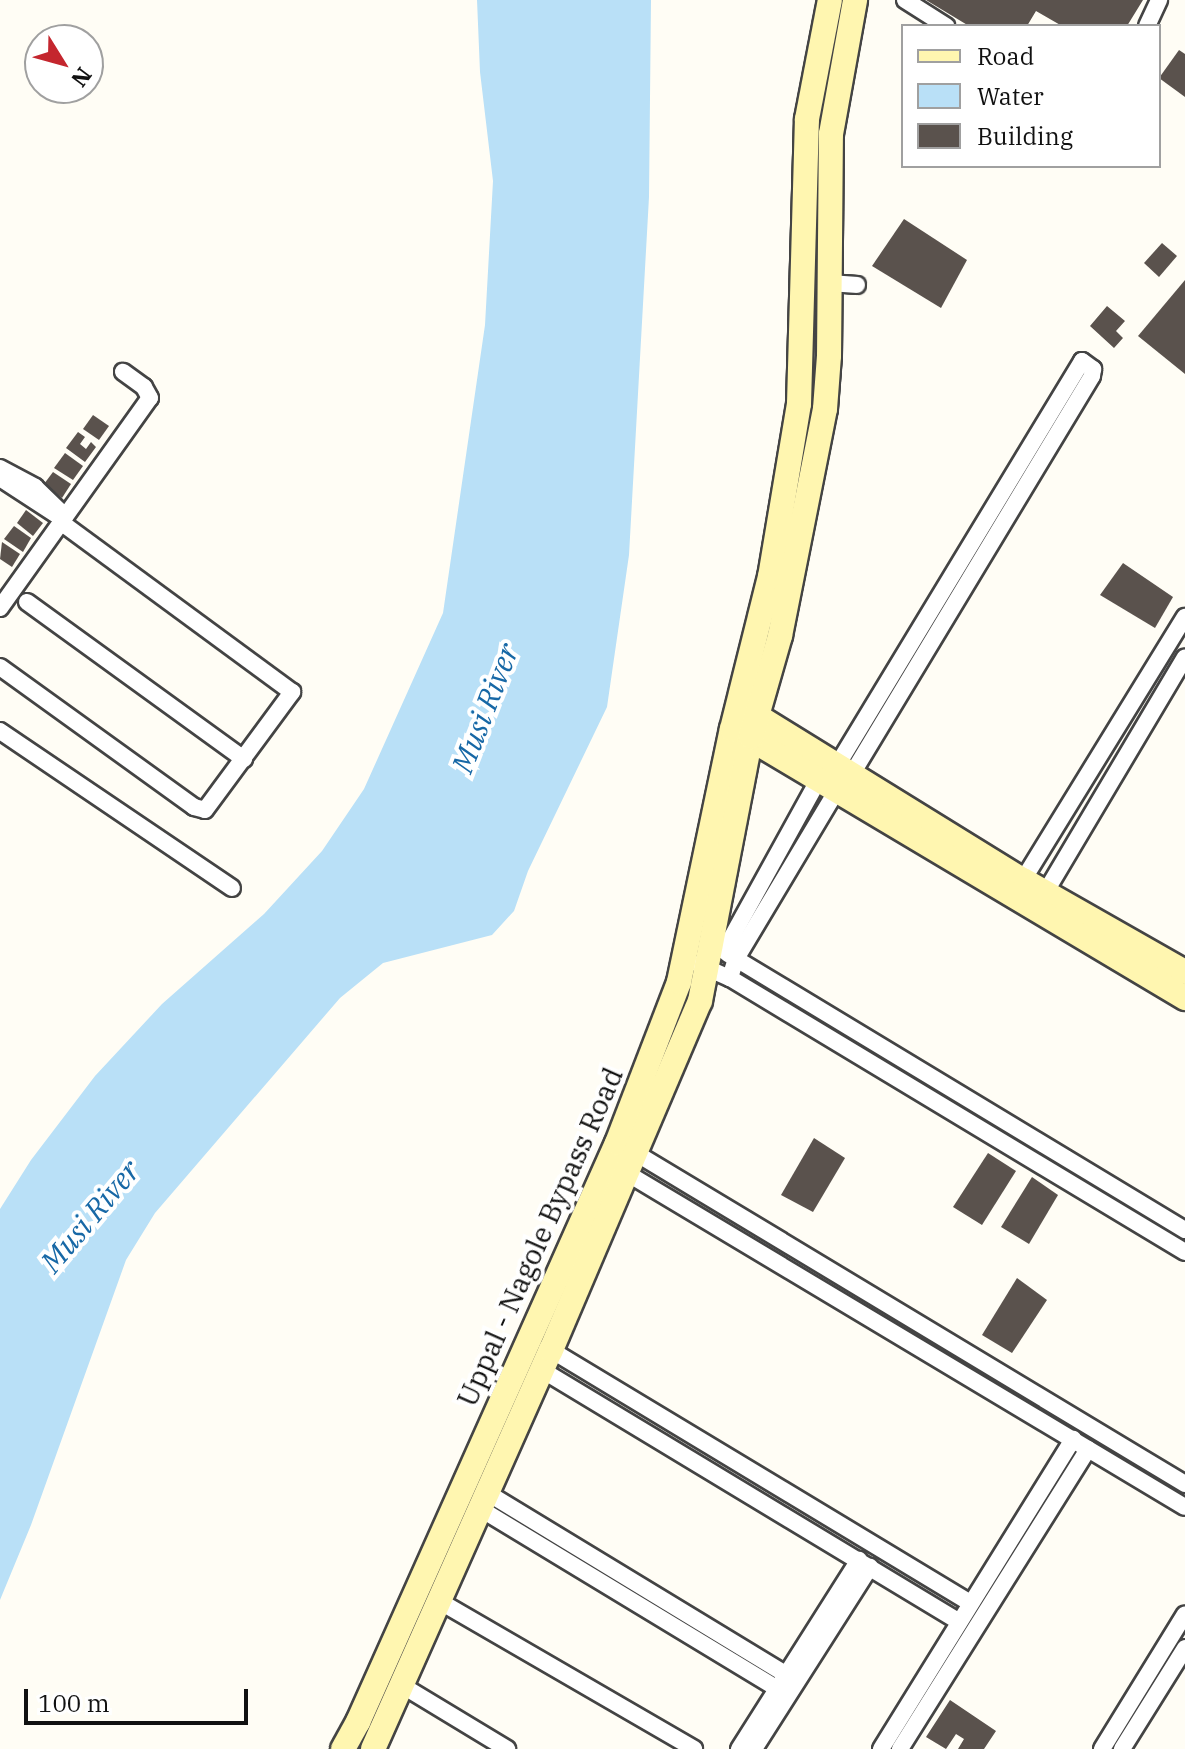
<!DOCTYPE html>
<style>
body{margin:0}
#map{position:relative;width:1185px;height:1749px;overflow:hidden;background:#fffdf5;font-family:"IBM Plex Serif",serif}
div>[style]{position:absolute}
.water>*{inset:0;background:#b9e0f7}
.building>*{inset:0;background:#5a524d}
.roads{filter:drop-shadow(2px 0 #444) drop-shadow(-2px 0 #444) drop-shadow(0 2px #444) drop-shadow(0 -2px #444)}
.street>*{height:16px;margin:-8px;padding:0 8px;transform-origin:8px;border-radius:8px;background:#fff}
.secondary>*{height:24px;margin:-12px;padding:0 12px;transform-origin:12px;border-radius:12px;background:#fff6b0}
span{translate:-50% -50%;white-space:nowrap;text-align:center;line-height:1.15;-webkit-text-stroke:8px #fff;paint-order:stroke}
.street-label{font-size:28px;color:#111}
.water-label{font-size:30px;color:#1768a6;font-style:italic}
.legend{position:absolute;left:901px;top:24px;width:260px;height:144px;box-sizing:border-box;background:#fff;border:2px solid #a0a0a0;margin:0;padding:10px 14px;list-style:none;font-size:24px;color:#111}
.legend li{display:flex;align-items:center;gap:16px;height:40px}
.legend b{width:40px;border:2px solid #a0a0a0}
.north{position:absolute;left:24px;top:24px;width:80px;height:80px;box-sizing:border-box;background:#fff;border:2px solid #a0a0a0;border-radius:50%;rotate:127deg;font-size:22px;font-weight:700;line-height:32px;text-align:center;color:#111}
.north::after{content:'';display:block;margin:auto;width:28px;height:36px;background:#c4262e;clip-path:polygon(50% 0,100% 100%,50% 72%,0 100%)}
.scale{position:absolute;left:24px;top:1689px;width:224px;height:36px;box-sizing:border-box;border:4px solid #111;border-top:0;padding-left:10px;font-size:24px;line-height:28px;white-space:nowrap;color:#111;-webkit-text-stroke:6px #fff;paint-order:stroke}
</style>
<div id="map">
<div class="water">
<i style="clip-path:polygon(477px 0,651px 0,649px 197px,629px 555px,607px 707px,528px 871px,514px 911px,492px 935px,383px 963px,340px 998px,155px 1213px,126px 1260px,31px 1525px,0 1600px,0 1209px,31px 1160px,95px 1076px,162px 1004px,264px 914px,322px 851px,364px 789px,443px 613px,485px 325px,493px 181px,480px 72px)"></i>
</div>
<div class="building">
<i style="clip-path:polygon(926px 0,1143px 0,1127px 26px,1062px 26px,1036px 11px,1027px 26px,969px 26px)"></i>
<i style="clip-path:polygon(1179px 50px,1185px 54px,1185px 97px,1159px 78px)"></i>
<i style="clip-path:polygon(904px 219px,967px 260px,941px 308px,872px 266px)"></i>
<i style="clip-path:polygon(1162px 243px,1177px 256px,1159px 277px,1144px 263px)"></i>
<i style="clip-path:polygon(1185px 280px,1185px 374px,1138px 336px)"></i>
<i style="clip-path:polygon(1107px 306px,1125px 321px,1116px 331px,1123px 338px,1114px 348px,1090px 326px)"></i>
<i style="clip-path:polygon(93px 415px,109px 426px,99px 440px,83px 429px)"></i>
<i style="clip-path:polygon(78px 432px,85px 437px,80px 444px,86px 449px,91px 442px,96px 447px,85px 462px,66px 448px)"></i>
<i style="clip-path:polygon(65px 453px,83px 466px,73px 480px,54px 468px)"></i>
<i style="clip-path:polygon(53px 472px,71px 484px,62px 498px,44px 484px)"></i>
<i style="clip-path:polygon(26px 510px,43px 523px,33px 536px,17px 523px)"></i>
<i style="clip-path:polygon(14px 526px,31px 538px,23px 552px,4px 539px)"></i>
<i style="clip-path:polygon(2px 542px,20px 554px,12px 567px,0 559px)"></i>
<i style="clip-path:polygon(1123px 563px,1173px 597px,1155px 628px,1100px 595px)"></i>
<i style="clip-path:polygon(814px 1138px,845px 1158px,813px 1212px,781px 1195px)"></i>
<i style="clip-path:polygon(988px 1153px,1016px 1171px,982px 1225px,953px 1207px)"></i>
<i style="clip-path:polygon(1032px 1177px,1058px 1195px,1029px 1244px,1001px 1227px)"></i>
<i style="clip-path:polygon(1017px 1278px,1047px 1300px,1012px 1353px,982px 1335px)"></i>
<i style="clip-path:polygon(950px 1700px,996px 1731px,984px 1749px,958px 1749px,964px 1739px,956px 1734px,946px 1749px,926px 1737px)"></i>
</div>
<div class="roads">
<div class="street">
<i style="left:905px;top:0;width:49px;rotate:32.4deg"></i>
<i style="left:1147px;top:26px;width:29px;rotate:-65deg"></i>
<i style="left:830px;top:283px;width:27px;rotate:4deg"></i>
<i style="left:0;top:468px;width:40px;rotate:28deg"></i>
<i style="left:35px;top:487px;width:42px;rotate:44deg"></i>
<i style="left:0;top:478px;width:66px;rotate:33.2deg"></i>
<i style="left:27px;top:602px;width:268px;rotate:35.9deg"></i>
<i style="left:0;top:608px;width:258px;rotate:-54.5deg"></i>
<i style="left:150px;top:398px;width:13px;rotate:-119deg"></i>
<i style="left:144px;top:387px;width:26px;rotate:-144deg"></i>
<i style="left:0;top:667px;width:239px;rotate:35.8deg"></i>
<i style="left:194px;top:807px;width:11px;rotate:15deg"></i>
<i style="left:205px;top:810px;width:147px;rotate:-53.6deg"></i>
<i style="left:292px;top:692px;width:285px;rotate:-143.7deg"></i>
<i style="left:0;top:731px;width:280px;rotate:34.1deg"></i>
<i style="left:1023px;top:880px;width:309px;rotate:-58.4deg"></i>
<i style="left:1045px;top:893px;width:274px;rotate:-59.3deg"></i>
<i style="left:724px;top:951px;width:196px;rotate:-61.1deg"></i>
<i style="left:819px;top:779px;width:24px;rotate:-38deg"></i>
<i style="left:838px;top:764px;width:471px;rotate:-58.8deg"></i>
<i style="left:1082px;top:361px;width:14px;rotate:36deg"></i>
<i style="left:1093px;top:369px;width:7px;rotate:98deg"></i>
<i style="left:1092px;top:376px;width:466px;rotate:121.1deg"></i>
<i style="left:851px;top:775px;width:21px;rotate:133deg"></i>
<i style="left:837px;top:790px;width:197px;rotate:120.9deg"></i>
<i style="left:736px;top:959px;width:20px;rotate:108deg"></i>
<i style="left:728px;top:954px;width:534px;rotate:31.13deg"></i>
<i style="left:698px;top:964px;width:35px;rotate:24deg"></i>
<i style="left:730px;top:978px;width:531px;rotate:31.06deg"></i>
<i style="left:629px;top:1149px;width:649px;rotate:31.07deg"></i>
<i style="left:620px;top:1169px;width:658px;rotate:30.89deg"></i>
<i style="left:551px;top:1350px;width:489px;rotate:31.1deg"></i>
<i style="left:542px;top:1370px;width:487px;rotate:31.1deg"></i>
<i style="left:486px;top:1492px;width:350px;rotate:31.3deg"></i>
<i style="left:479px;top:1508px;width:347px;rotate:31.2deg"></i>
<i style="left:439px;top:1601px;width:295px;rotate:30.1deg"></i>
<i style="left:403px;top:1686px;width:122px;rotate:31.2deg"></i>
<i style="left:739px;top:1749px;width:224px;rotate:-57.6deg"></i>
<i style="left:754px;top:1749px;width:216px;rotate:-57.5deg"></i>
<i style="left:881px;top:1749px;width:365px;rotate:-58.2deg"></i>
<i style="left:900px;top:1749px;width:354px;rotate:-57.9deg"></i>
<i style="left:1102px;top:1749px;width:158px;rotate:-58.4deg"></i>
<i style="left:1122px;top:1749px;width:119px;rotate:-58deg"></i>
</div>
<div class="secondary">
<i style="left:744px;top:708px;width:328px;rotate:31.7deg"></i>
<i style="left:1023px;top:880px;width:186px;rotate:29.6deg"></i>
<i style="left:737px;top:731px;width:522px;rotate:30.79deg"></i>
<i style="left:343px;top:1749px;width:31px;rotate:-61deg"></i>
<i style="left:358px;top:1722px;width:634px;rotate:-65.9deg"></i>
<i style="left:617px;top:1143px;width:173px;rotate:-68.9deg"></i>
<i style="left:679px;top:982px;width:258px;rotate:-78.2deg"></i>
<i style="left:732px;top:729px;width:157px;rotate:-76deg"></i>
<i style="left:770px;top:577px;width:175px;rotate:-80.5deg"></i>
<i style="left:799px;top:404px;width:285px;rotate:-88.4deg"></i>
<i style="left:807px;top:119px;width:121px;rotate:-79.1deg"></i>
<i style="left:373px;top:1749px;width:437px;rotate:-66deg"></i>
<i style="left:551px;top:1350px;width:379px;rotate:-66.9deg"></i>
<i style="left:700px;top:1001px;width:269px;rotate:-79.1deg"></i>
<i style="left:751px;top:737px;width:105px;rotate:-74deg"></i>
<i style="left:780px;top:636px;width:231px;rotate:-78.8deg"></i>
<i style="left:825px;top:409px;width:53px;rotate:-85.7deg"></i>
<i style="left:829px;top:356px;width:222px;rotate:-89.5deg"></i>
<i style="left:831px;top:134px;width:136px;rotate:-79.8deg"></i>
</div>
</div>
<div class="street-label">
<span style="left:540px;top:1237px;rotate:-66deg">Uppal - Nagole Bypass Road</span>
</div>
<div class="water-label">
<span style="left:485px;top:708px;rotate:-69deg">Musi River</span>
<span style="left:90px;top:1216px;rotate:-50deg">Musi River</span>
</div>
<ul class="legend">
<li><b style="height:10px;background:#fff6b0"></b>Road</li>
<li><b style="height:22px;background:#b9e0f7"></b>Water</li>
<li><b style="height:22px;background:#5a524d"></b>Building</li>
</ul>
<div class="north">N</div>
<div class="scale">100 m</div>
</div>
